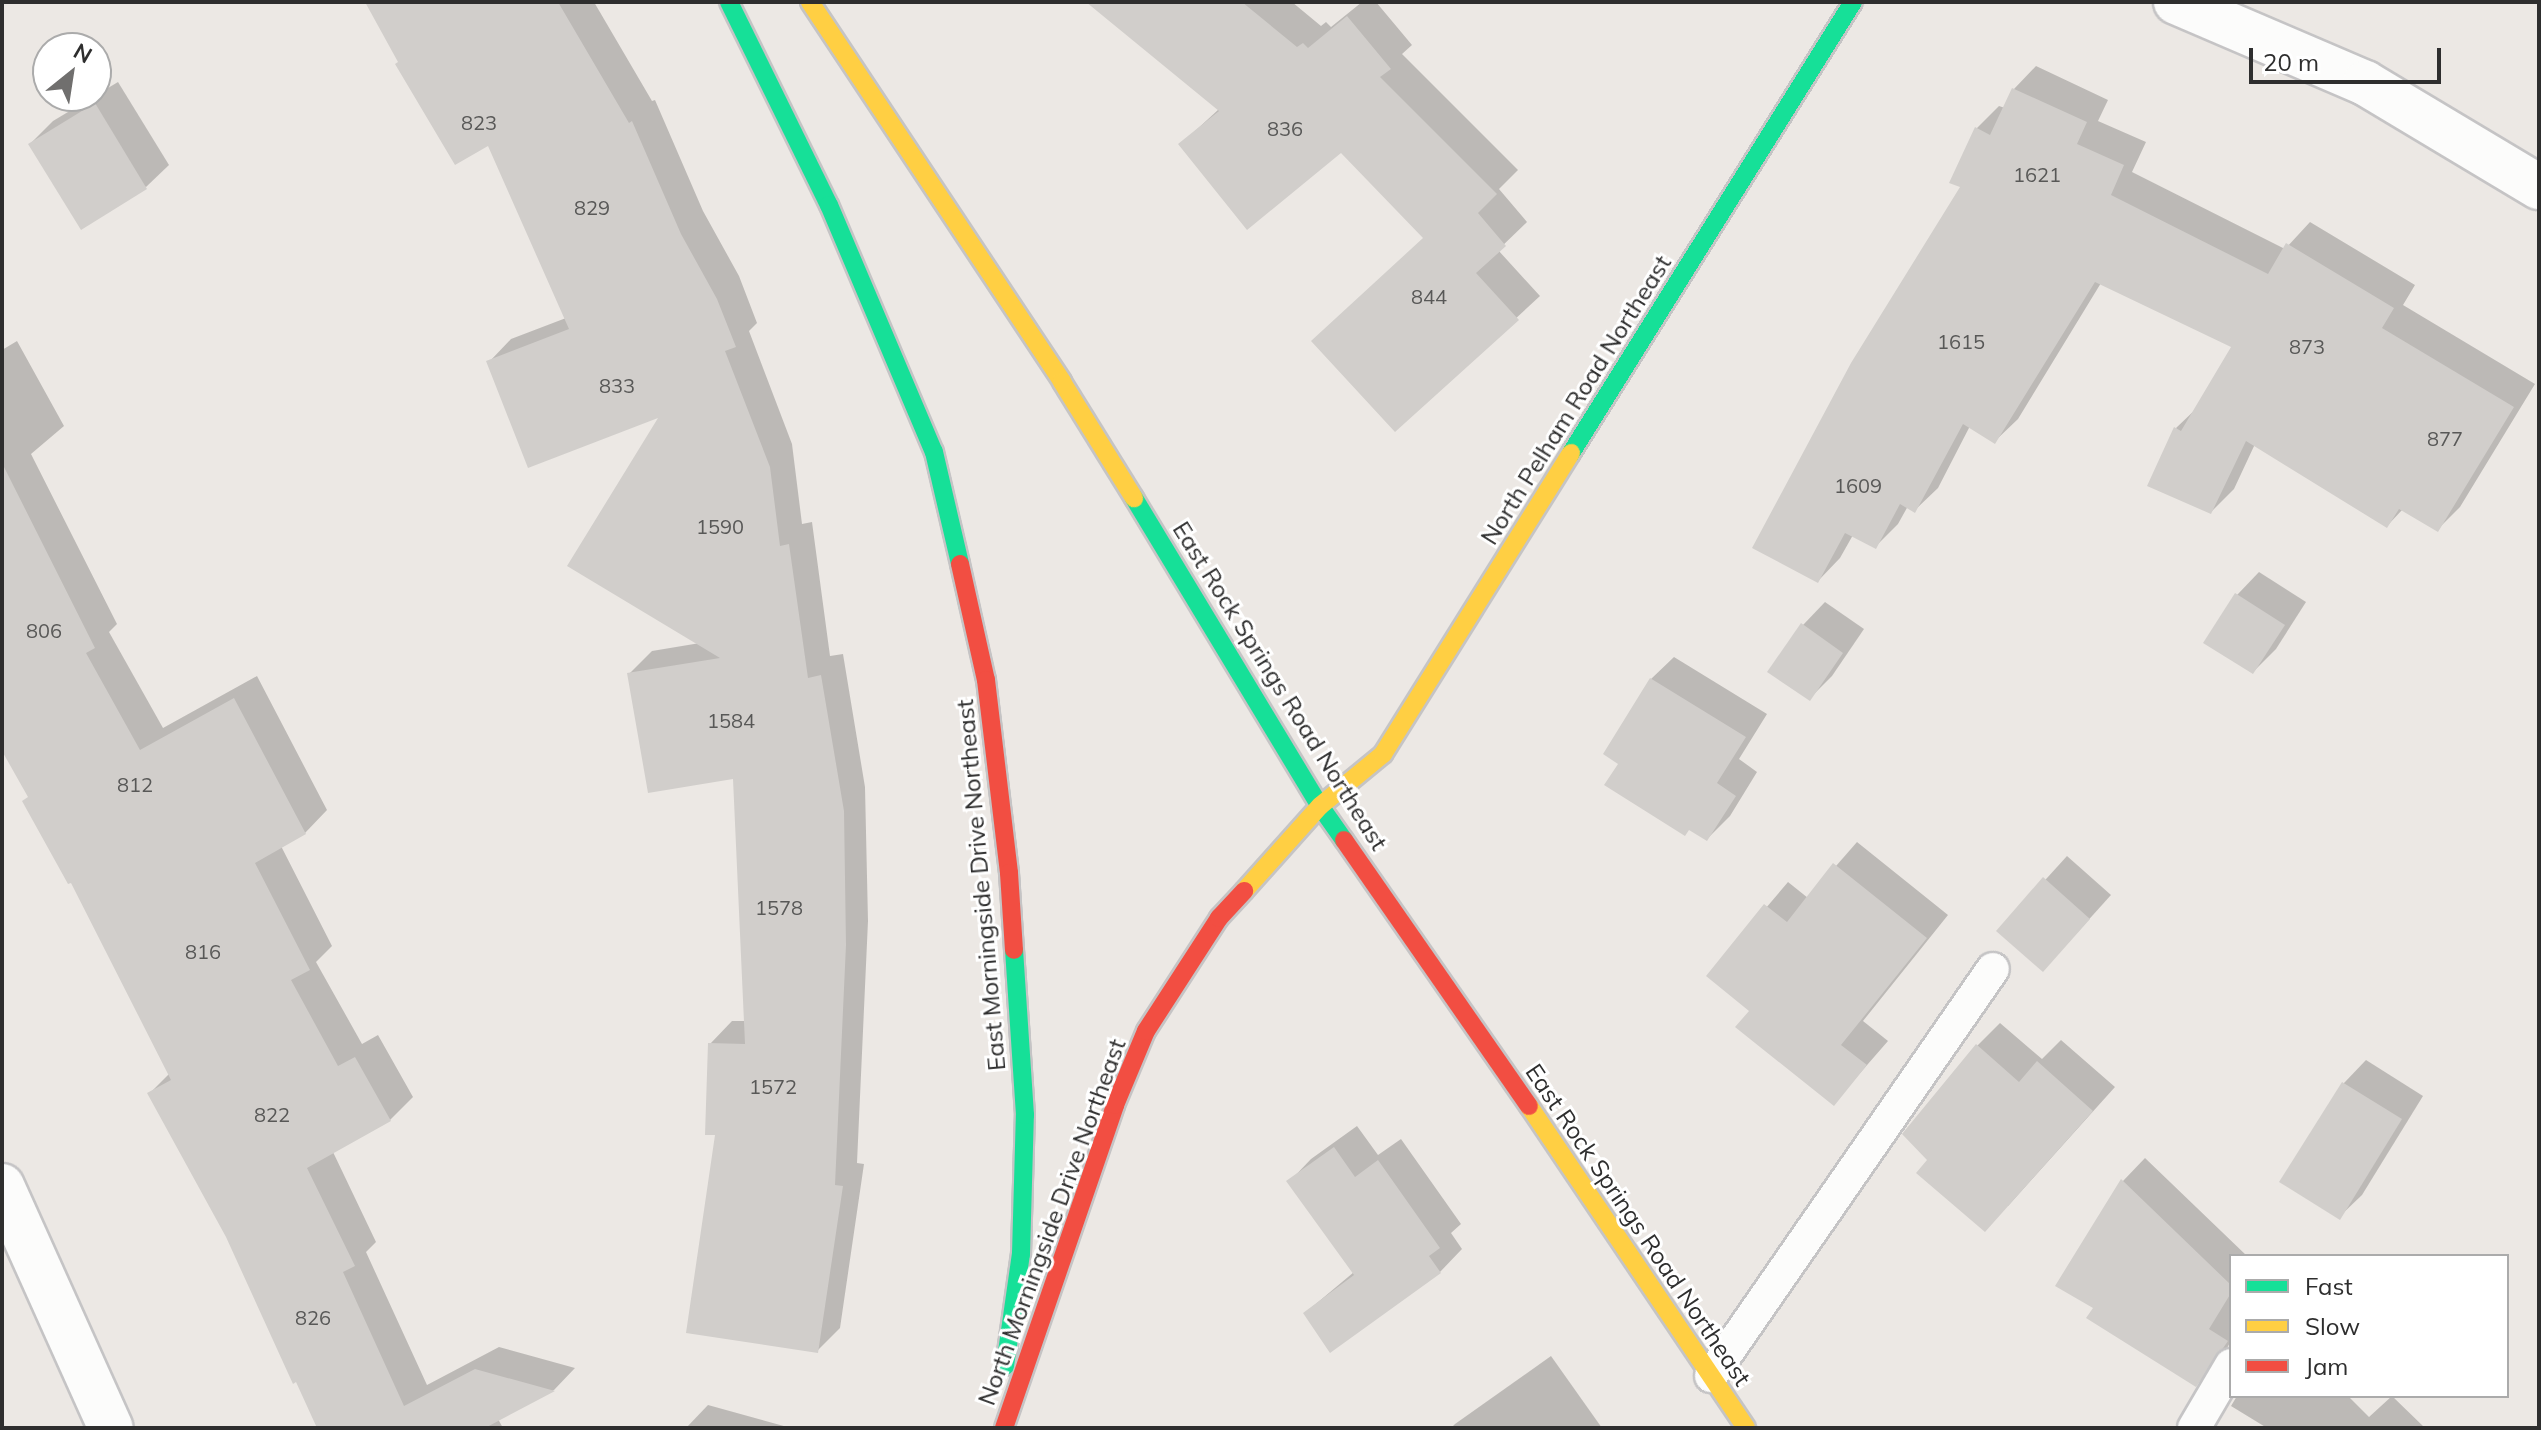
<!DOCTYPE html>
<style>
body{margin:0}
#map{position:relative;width:2541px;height:1430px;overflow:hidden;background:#ece8e4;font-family:Mulish,sans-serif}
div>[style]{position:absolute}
.shadow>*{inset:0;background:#0003}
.building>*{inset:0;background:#d1cecb}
.roads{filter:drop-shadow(2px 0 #c5c4c5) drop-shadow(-2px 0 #c5c4c5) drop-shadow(0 2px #c5c4c5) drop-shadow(0 -2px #c5c4c5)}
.lane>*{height:32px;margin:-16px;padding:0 16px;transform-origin:16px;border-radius:16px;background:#fcfcfb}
.street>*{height:44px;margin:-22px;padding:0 22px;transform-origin:22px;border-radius:22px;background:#fcfcfb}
.fast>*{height:18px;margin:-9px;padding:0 9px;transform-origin:9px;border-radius:9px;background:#16e098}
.slow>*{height:18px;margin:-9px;padding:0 9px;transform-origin:9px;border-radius:9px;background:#ffcf43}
.jam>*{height:18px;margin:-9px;padding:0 9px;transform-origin:9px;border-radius:9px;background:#f24e42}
span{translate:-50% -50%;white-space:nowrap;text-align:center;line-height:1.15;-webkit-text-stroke:6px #fff;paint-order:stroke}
.number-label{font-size:20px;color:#585857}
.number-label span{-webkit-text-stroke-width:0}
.street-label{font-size:24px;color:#2e2e2e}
.frame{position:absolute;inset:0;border:4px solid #2e2e2e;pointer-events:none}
.legend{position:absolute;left:2229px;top:1254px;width:280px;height:144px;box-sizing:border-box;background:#fff;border:2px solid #ababab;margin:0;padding:10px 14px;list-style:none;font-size:24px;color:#2e2e2e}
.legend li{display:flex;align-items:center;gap:16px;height:40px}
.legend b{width:40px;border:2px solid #ababab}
.north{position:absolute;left:32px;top:32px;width:80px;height:80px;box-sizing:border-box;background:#fff;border:2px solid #ababab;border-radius:50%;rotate:30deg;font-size:22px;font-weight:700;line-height:32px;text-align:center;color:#2e2e2e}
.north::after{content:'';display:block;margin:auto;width:28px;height:36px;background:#706f6e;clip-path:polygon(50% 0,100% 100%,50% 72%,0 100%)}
.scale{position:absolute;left:2249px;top:48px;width:192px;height:36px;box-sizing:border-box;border:4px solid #2e2e2e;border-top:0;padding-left:10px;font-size:24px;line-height:28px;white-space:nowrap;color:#2e2e2e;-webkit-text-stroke:6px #fff;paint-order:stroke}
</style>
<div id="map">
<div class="shadow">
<i style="clip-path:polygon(368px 2px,594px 2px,652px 101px,655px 100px,703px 211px,739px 276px,757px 323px,749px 331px,792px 444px,802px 524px,812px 522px,830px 656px,843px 654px,865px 787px,868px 921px,857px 1163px,864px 1164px,840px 1328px,817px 1351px,718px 1133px,710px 1044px,732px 1021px,746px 1021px,735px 776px,629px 674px,652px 651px,700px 643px,663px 414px,489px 362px,511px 339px,566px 318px,489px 143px,400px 61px)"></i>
<i style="clip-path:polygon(1108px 2px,1292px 2px,1321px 26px,1326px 22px,1331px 27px,1362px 2px,1376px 2px,1412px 45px,1402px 54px,1518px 170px,1499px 189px,1527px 222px,1498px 250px,1540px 296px,1395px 430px,1425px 237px,1341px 150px,1181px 144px,1219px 109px)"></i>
<i style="clip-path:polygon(2036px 66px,2108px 100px,2098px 121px,2146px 142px,2132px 172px,2285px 249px,2310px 222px,2415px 285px,2403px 305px,2535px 384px,2460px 507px,2437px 530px,2403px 509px,2387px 526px,2255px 444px,2234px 489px,2211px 512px,2176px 428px,2198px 407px,2234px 347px,2101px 283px,2018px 419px,1995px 441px,1970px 426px,1938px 488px,1915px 510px,1908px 506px,1898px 524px,1875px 547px,1853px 535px,1840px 558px,1818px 581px,1963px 187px,1977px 128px,1999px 106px,2005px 108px,2014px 89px)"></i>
<i style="clip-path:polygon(118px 82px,169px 165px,146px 187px,30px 144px,53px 121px)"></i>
<i style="clip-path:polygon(17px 341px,64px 426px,31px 454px,117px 624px,109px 632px,163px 728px,257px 676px,327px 810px,305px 833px,281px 846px,332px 946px,316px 962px,362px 1044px,378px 1035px,413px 1097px,390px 1120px,333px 1152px,376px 1242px,366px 1252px,427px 1385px,499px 1347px,575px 1368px,554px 1390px,498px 1419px,503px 1428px,324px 1428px,227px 1236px,149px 1094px,170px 1073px,30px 796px,2px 716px,2px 350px)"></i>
<i style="clip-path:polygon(2259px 572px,2306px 602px,2276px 649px,2253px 672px,2237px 595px)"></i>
<i style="clip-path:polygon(1825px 602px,1864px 629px,1832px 676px,1809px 699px,1803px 625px)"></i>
<i style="clip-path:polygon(1674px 657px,1767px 714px,1739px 759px,1757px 772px,1730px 816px,1707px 839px,1621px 763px,1651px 679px)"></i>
<i style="clip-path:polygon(1857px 842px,1948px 915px,1863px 1021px,1888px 1041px,1834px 1103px,1751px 1011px,1708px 976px,1788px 882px,1808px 898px)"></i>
<i style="clip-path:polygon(2067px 856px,2111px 895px,2065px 946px,1999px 931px)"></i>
<i style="clip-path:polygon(2000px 1023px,2042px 1059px,2061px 1040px,2115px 1087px,2008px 1206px,1977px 1046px)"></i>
<i style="clip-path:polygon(2366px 1060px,2423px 1096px,2362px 1195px,2339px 1217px,2282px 1182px,2344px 1083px)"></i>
<i style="clip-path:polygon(1357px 1126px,1378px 1155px,1401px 1139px,1461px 1224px,1451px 1233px,1462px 1249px,1440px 1272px,1305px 1313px,1354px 1272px,1289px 1182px,1311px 1159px)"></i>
<i style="clip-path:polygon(2145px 1158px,2247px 1256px,2231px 1256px,2231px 1341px,2219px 1362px,2196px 1384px,2096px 1308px,2058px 1285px,2123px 1181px)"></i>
<i style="clip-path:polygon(1551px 1356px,1602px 1428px,1451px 1428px,1455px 1424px)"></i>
<i style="clip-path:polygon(2237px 1396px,2348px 1396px,2369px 1417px,2392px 1396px,2423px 1426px,2267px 1428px,2231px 1406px)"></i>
<i style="clip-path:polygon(708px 1405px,791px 1428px,686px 1428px)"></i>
</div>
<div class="building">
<i style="clip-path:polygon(365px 2px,558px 2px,629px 123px,632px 121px,681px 234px,717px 299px,736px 347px,725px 351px,770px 467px,780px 546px,789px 544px,808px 678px,821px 675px,844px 811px,846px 945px,835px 1185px,843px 1186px,818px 1353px,686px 1333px,715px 1135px,705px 1135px,708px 1043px,745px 1044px,733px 779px,648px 793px,627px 673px,720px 658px,567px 566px,658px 418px,528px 468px,486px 361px,569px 329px,488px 146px,455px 165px,395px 64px,398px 62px)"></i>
<i style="clip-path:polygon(1086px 2px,1242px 2px,1297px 47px,1303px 43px,1308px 48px,1347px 16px,1391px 69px,1380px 77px,1497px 194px,1478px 213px,1506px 246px,1476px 273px,1519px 320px,1395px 432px,1311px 341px,1423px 238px,1341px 153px,1247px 230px,1178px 144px,1219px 111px)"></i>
<i style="clip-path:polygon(2012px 88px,2087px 122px,2077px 144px,2124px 165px,2111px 195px,2268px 274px,2286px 243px,2394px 308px,2382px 328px,2514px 407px,2438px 532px,2399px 509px,2387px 528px,2246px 441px,2211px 514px,2147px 486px,2174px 427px,2181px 431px,2231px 347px,2095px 282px,1995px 444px,1963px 424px,1915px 513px,1900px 504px,1876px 549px,1845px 533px,1818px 583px,1752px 548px,1851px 363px,1960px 187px,1949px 183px,1975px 127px,1990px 135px)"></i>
<i style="clip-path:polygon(95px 103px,147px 189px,81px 230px,28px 144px)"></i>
<i style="clip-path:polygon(2px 463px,95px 648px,86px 653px,140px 750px,234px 698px,306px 834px,255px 863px,310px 970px,291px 980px,338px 1066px,355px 1057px,391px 1121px,307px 1168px,355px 1266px,343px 1272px,404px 1406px,475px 1369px,555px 1391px,485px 1428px,317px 1428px,296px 1382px,293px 1384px,226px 1237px,147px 1093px,171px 1080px,71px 883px,68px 884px,22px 801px,28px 797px,2px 751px)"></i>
<i style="clip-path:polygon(2235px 593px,2285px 625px,2253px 674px,2203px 643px)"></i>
<i style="clip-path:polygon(1801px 623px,1843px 653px,1810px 701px,1767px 672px)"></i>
<i style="clip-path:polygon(1650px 678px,1746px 737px,1717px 783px,1736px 796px,1707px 841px,1689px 830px,1685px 836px,1604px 785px,1618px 764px,1603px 754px)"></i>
<i style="clip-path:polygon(1833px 863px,1927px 938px,1841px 1045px,1867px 1065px,1834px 1106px,1735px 1027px,1749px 1011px,1706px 976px,1764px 904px,1787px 922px)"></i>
<i style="clip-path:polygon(2043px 877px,2090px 919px,2043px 972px,1996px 931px)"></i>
<i style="clip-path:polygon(1976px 1044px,2019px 1082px,2037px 1061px,2093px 1111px,1985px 1232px,1916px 1173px,1927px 1160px,1902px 1134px)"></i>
<i style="clip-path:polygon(2342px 1082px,2402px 1119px,2340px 1220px,2279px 1182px)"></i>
<i style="clip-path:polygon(1334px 1147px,1355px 1177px,1378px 1160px,1440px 1248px,1429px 1256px,1441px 1273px,1330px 1353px,1303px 1313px,1354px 1275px,1286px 1181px)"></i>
<i style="clip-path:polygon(2121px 1179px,2231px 1285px,2231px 1293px,2209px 1329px,2228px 1341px,2196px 1387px,2086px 1318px,2093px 1308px,2055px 1286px)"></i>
</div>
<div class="roads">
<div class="lane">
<i style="left:1711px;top:1376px;width:495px;rotate:-55.3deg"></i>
<i style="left:2194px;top:1428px;width:73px;rotate:-59.6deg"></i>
</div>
<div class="street">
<i style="left:2176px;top:2px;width:206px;rotate:23.2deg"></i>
<i style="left:2365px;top:83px;width:203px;rotate:30.9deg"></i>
<i style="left:2px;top:1186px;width:265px;rotate:65.8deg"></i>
</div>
<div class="fast">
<i style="left:729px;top:2px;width:226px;rotate:63.8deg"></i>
<i style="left:829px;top:205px;width:268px;rotate:67deg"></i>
<i style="left:934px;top:452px;width:115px;rotate:76.9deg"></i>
<i style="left:1571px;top:453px;width:532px;rotate:-57.98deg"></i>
<i style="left:1134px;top:498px;width:360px;rotate:58.9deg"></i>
<i style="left:1320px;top:806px;width:42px;rotate:54.8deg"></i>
<i style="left:1005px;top:1366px;width:113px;rotate:-81.9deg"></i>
<i style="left:1021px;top:1254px;width:139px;rotate:-88.4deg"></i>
<i style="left:1025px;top:1115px;width:165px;rotate:-93.8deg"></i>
</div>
<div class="slow">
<i style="left:810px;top:2px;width:456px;rotate:56.4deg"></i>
<i style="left:1062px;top:382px;width:137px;rotate:58.2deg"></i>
<i style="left:1244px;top:891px;width:114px;rotate:-48.2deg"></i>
<i style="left:1320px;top:806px;width:82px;rotate:-39.5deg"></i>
<i style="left:1383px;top:754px;width:355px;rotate:-58deg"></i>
<i style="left:1529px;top:1106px;width:388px;rotate:56deg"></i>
</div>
<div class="jam">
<i style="left:960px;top:564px;width:119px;rotate:77.4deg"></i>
<i style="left:986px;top:680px;width:194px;rotate:83.2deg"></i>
<i style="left:1009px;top:873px;width:77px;rotate:86.3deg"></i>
<i style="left:1344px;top:840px;width:324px;rotate:55.2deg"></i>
<i style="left:1004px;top:1428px;width:342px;rotate:-71deg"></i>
<i style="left:1115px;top:1105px;width:80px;rotate:-67.3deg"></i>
<i style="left:1146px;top:1031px;width:135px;rotate:-57.1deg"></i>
<i style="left:1219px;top:918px;width:37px;rotate:-47deg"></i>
</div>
</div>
<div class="number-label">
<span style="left:479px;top:122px">823</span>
<span style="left:1285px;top:128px">836</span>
<span style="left:2037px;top:174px">1621</span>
<span style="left:592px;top:207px">829</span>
<span style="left:1429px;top:296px">844</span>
<span style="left:1961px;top:341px">1615</span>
<span style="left:2307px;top:346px">873</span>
<span style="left:617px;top:385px">833</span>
<span style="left:2445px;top:438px">877</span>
<span style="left:1858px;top:485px">1609</span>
<span style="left:720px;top:526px">1590</span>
<span style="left:44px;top:630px">806</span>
<span style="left:731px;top:720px">1584</span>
<span style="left:135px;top:784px">812</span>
<span style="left:779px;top:907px">1578</span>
<span style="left:203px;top:951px">816</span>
<span style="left:773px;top:1086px">1572</span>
<span style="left:272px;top:1114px">822</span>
<span style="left:313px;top:1317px">826</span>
</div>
<div class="street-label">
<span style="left:1576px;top:400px;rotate:-58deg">North Pelham Road Northeast</span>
<span style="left:1280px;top:686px;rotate:58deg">East Rock Springs Road Northeast</span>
<span style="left:981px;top:885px;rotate:-95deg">East Morningside Drive Northeast</span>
<span style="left:1052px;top:1222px;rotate:-70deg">North Morningside Drive Northeast</span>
<span style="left:1638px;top:1225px;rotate:56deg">East Rock Springs Road Northeast</span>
</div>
<div class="frame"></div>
<ul class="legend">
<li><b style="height:10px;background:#16e098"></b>Fast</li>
<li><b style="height:10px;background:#ffcf43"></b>Slow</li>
<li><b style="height:10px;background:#f24e42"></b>Jam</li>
</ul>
<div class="north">N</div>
<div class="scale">20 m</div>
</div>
